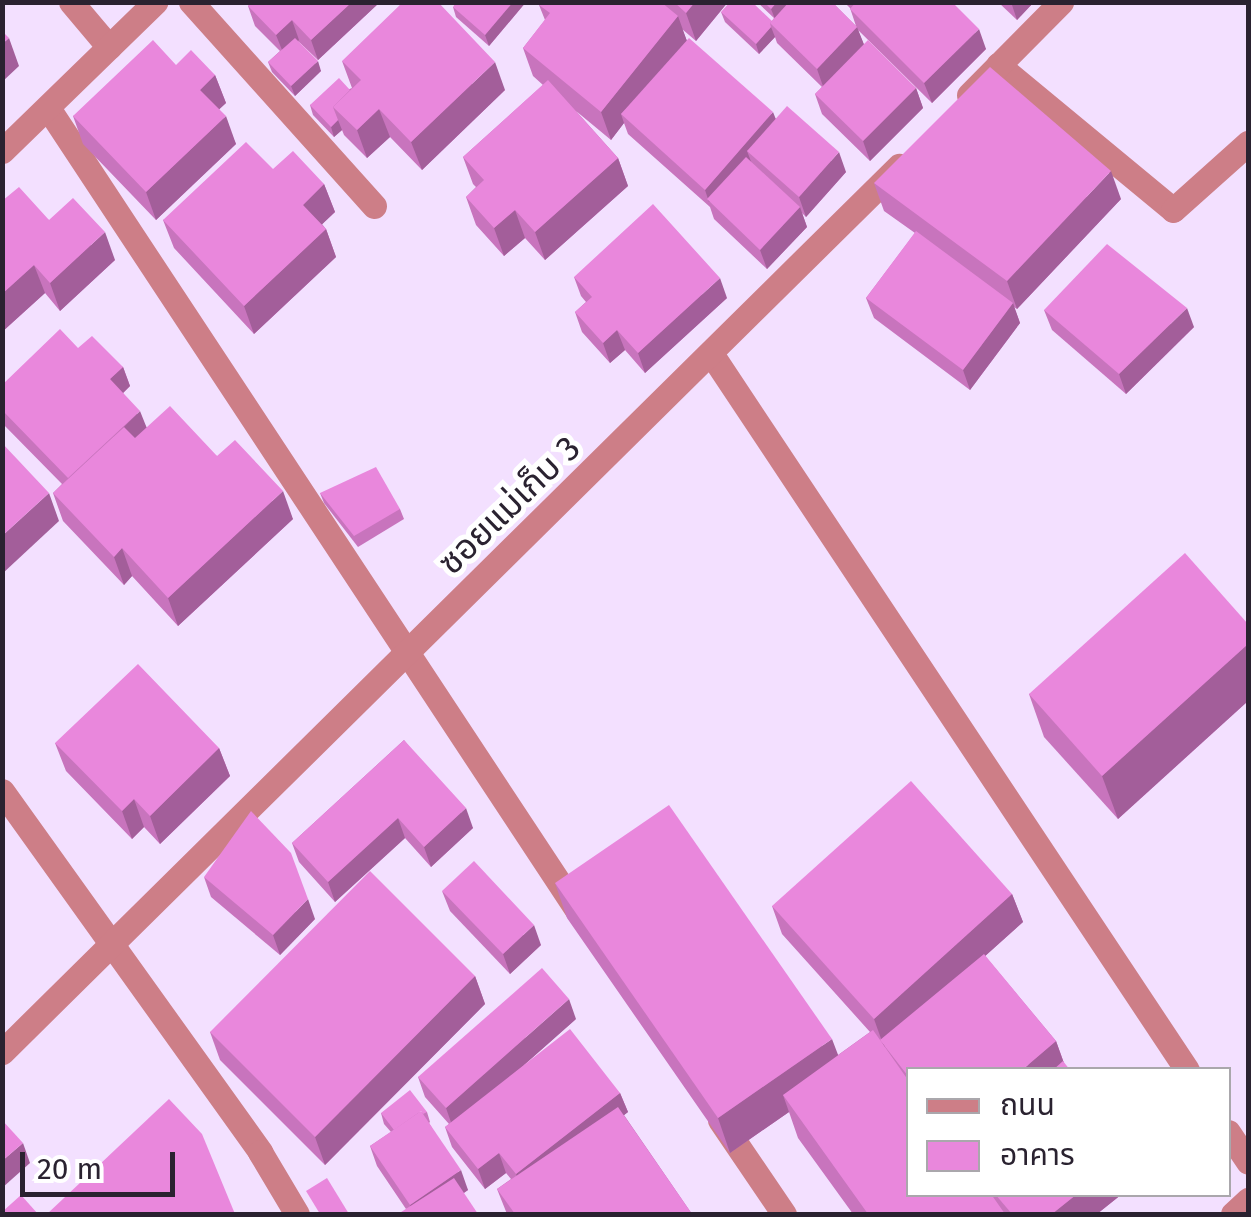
<!DOCTYPE html>
<meta charset="utf-8">
<style>
body{margin:0}
#map{position:relative;width:1251px;height:1217px;overflow:hidden;background:#f3e0ff;font-family:"Fira Sans","Noto Sans Thai",sans-serif}
div>[style]{position:absolute}
.minor>*{height:25px;margin:-12.5px;padding:0 12.5px;transform-origin:12.5px;border-radius:12.5px;background:#cd7e87}
.wall>*{inset:0;background:#c874bd}
.shaded-wall>*{inset:0;background:#a35e9a}
.building>*{inset:0;background:#e987dc}
span{translate:-50% -50%;white-space:nowrap;text-align:center;line-height:1.15;-webkit-text-stroke:10px #fff;paint-order:stroke}
.street-label{font-size:35px;color:#2a2230}
.frame{position:absolute;inset:0;border:5px solid #2a2230;pointer-events:none}
.legend{position:absolute;left:906px;top:1067px;width:325px;height:130px;box-sizing:border-box;background:#fff;border:2px solid #aaa7ac;margin:0;padding:12px 18px;list-style:none;font-size:30px;color:#2a2230}
.legend li{display:flex;align-items:center;gap:20px;height:50px}
.legend b{width:50px;border:2px solid #aaa7ac}
.scale{position:absolute;left:20px;top:1152px;width:155px;height:45px;box-sizing:border-box;border:5px solid #2a2230;border-top:0;padding-left:12px;font-size:30px;line-height:35px;white-space:nowrap;color:#2a2230;-webkit-text-stroke:8px #fff;paint-order:stroke}
</style>
<div id="map">
<div class="minor">
<i style="left:71px;top:2px;width:59px;rotate:49.8deg"></i>
<i style="left:191px;top:2px;width:274px;rotate:48.1deg"></i>
<i style="left:998px;top:65px;width:227px;rotate:39.6deg"></i>
<i style="left:1173px;top:210px;width:101px;rotate:-41.8deg"></i>
<i style="left:969px;top:95px;width:131px;rotate:-45.3deg"></i>
<i style="left:48px;top:108px;width:961px;rotate:56.59deg"></i>
<i style="left:2px;top:151px;width:214px;rotate:-44.2deg"></i>
<i style="left:712px;top:355px;width:858px;rotate:56.4deg"></i>
<i style="left:2px;top:791px;width:444px;rotate:54.4deg"></i>
<i style="left:260px;top:1152px;width:72px;rotate:59.2deg"></i>
<i style="left:2px;top:1052px;width:1261px;rotate:-44.65deg"></i>
<i style="left:720px;top:1120px;width:114px;rotate:55.8deg"></i>
<i style="left:1228px;top:1132px;width:36px;rotate:56deg"></i>
<i style="left:1233px;top:1214px;width:21px;rotate:-43deg"></i>
</div>
<div class="wall">
<i style="clip-path:polygon(252px 2px,380px 2px,318px 60px,298px 41px,321px 71px,295px 96px,272px 72px,268px 62px,280px 51px,255px 26px,248px 6px)"></i>
<i style="clip-path:polygon(526px 2px,489px 46px,456px 17px,453px 7px)"></i>
<i style="clip-path:polygon(541px 2px,728px 2px,696px 41px,682px 29px,687px 41px,776px 119px,846px 172px,806px 217px,802px 213px,807px 227px,767px 269px,714px 219px,710px 207px,628px 134px,624px 123px,611px 140px,576px 111px,618px 158px,628px 186px,545px 260px,525px 238px,504px 256px,476px 225px,466px 197px,476px 187px,473px 184px,463px 157px,543px 85px,533px 76px,523px 48px,545px 20px,539px 5px)"></i>
<i style="clip-path:polygon(757px 2px,832px 2px,856px 26px,850px 8px,844px 2px,952px 2px,986px 49px,932px 103px,858px 30px,864px 45px,916px 88px,923px 108px,870px 161px,822px 114px,815px 94px,822px 87px,777px 43px,775px 37px,759px 54px,725px 22px,721px 12px,772px 21px,774px 18px)"></i>
<i style="clip-path:polygon(998px 2px,1034px 2px,1017px 20px)"></i>
<i style="clip-path:polygon(342px 61px,505px 90px,422px 170px,390px 137px,367px 158px,344px 135px,342px 130px,334px 137px,313px 115px,310px 105px,352px 88px)"></i>
<i style="clip-path:polygon(176px 65px,215px 75px,226px 103px,219px 109px,236px 144px,156px 220px,83px 144px,73px 116px)"></i>
<i style="clip-path:polygon(273px 169px,324px 184px,335px 212px,322px 224px,326px 229px,336px 257px,254px 334px,174px 248px,163px 220px)"></i>
<i style="clip-path:polygon(874px 183px,1121px 199px,1017px 309px,1014px 307px,1020px 323px,970px 390px,874px 318px,866px 298px,915px 233px,884px 211px)"></i>
<i style="clip-path:polygon(2px 201px,49px 220px,115px 260px,60px 311px,45px 293px,2px 332px)"></i>
<i style="clip-path:polygon(574px 277px,727px 298px,645px 373px,625px 350px,610px 363px,582px 332px,575px 312px,586px 302px,581px 296px)"></i>
<i style="clip-path:polygon(1044px 310px,1194px 327px,1126px 394px,1052px 330px)"></i>
<i style="clip-path:polygon(78px 348px,123px 367px,130px 386px,123px 393px,147px 428px,217px 456px,293px 519px,178px 626px,132px 576px,124px 585px,63px 521px,53px 493px,62px 484px,2px 423px,2px 385px)"></i>
<i style="clip-path:polygon(320px 493px,400px 509px,404px 519px,358px 547px,324px 503px)"></i>
<i style="clip-path:polygon(1248px 624px,1248px 701px,1118px 819px,1044px 737px,1029px 694px)"></i>
<i style="clip-path:polygon(404px 740px,473px 828px,431px 867px,405px 838px,335px 902px,299px 862px,292px 843px)"></i>
<i style="clip-path:polygon(55px 743px,219px 748px,230px 776px,160px 844px,144px 827px,132px 839px,66px 771px)"></i>
<i style="clip-path:polygon(204px 877px,315px 919px,280px 955px,211px 897px)"></i>
<i style="clip-path:polygon(555px 883px,838px 1055px,870px 1032px,782px 934px,772px 906px,1012px 894px,1023px 922px,985px 956px,1056px 1041px,1064px 1063px,908px 1070px,908px 1194px,1122px 1194px,1097px 1214px,853px 1214px,798px 1138px,789px 1112px,730px 1153px,567px 918px)"></i>
<i style="clip-path:polygon(442px 891px,541px 945px,510px 974px,450px 911px)"></i>
<i style="clip-path:polygon(475px 976px,485px 1004px,325px 1165px,220px 1060px,210px 1032px)"></i>
<i style="clip-path:polygon(576px 1019px,524px 1065px,620px 1093px,628px 1112px,624px 1115px,692px 1214px,507px 1214px,497px 1189px,511px 1179px,506px 1173px,485px 1189px,452px 1147px,445px 1127px,449px 1124px,425px 1097px,418px 1077px)"></i>
<i style="clip-path:polygon(427px 1112px,430px 1122px,429px 1123px,468px 1190px,464px 1193px,406px 1209px,377px 1166px,370px 1146px,391px 1132px,384px 1124px,381px 1113px)"></i>
</div>
<div class="shaded-wall">
<i style="clip-path:polygon(352px 2px,380px 2px,318px 60px,311px 40px)"></i>
<i style="clip-path:polygon(513px 2px,526px 2px,489px 46px,485px 35px)"></i>
<i style="clip-path:polygon(695px 2px,728px 2px,696px 41px,686px 13px)"></i>
<i style="clip-path:polygon(777px 2px,791px 2px,775px 19px,771px 9px)"></i>
<i style="clip-path:polygon(1011px 2px,1034px 2px,1017px 20px)"></i>
<i style="clip-path:polygon(678px 16px,688px 44px,621px 114px,624px 123px,611px 140px,601px 112px)"></i>
<i style="clip-path:polygon(292px 20px,299px 40px,284px 55px,276px 35px)"></i>
<i style="clip-path:polygon(771px 27px,775px 37px,759px 54px,756px 44px)"></i>
<i style="clip-path:polygon(857px 27px,865px 47px,824px 89px,817px 69px)"></i>
<i style="clip-path:polygon(979px 29px,986px 49px,932px 103px,924px 83px)"></i>
<i style="clip-path:polygon(9px 38px,19px 66px,2px 82px,2px 44px)"></i>
<i style="clip-path:polygon(318px 61px,321px 71px,295px 96px,291px 86px)"></i>
<i style="clip-path:polygon(495px 62px,505px 90px,422px 170px,411px 142px)"></i>
<i style="clip-path:polygon(215px 75px,226px 103px,210px 118px,200px 90px)"></i>
<i style="clip-path:polygon(916px 88px,923px 108px,870px 161px,863px 141px)"></i>
<i style="clip-path:polygon(379px 109px,390px 137px,367px 158px,357px 130px)"></i>
<i style="clip-path:polygon(773px 112px,781px 132px,747px 151px,752px 164px,709px 202px,705px 190px)"></i>
<i style="clip-path:polygon(226px 116px,236px 144px,156px 220px,146px 192px)"></i>
<i style="clip-path:polygon(338px 120px,342px 130px,334px 137px,331px 127px)"></i>
<i style="clip-path:polygon(839px 152px,846px 172px,806px 217px,799px 197px)"></i>
<i style="clip-path:polygon(618px 158px,628px 186px,545px 260px,535px 232px)"></i>
<i style="clip-path:polygon(1111px 171px,1121px 199px,1017px 309px,1007px 281px)"></i>
<i style="clip-path:polygon(324px 184px,335px 212px,313px 233px,303px 205px)"></i>
<i style="clip-path:polygon(800px 207px,807px 227px,767px 269px,760px 250px)"></i>
<i style="clip-path:polygon(515px 210px,525px 238px,504px 256px,494px 228px)"></i>
<i style="clip-path:polygon(326px 229px,336px 257px,254px 334px,244px 306px)"></i>
<i style="clip-path:polygon(105px 232px,115px 260px,60px 311px,50px 283px)"></i>
<i style="clip-path:polygon(34px 265px,45px 293px,2px 332px,2px 294px)"></i>
<i style="clip-path:polygon(720px 278px,727px 298px,645px 373px,638px 353px)"></i>
<i style="clip-path:polygon(1013px 303px,1020px 323px,970px 390px,963px 370px)"></i>
<i style="clip-path:polygon(1187px 308px,1194px 327px,1126px 394px,1119px 374px)"></i>
<i style="clip-path:polygon(617px 330px,625px 350px,610px 363px,603px 343px)"></i>
<i style="clip-path:polygon(123px 367px,130px 386px,117px 399px,110px 379px)"></i>
<i style="clip-path:polygon(140px 411px,148px 431px,70px 480px)"></i>
<i style="clip-path:polygon(283px 491px,293px 519px,178px 626px,168px 598px)"></i>
<i style="clip-path:polygon(49px 493px,59px 521px,2px 574px,2px 536px)"></i>
<i style="clip-path:polygon(122px 548px,132px 576px,124px 585px,114px 557px)"></i>
<i style="clip-path:polygon(1248px 644px,1248px 701px,1118px 819px,1102px 776px)"></i>
<i style="clip-path:polygon(219px 748px,230px 776px,160px 844px,150px 816px)"></i>
<i style="clip-path:polygon(134px 799px,144px 827px,132px 839px,122px 811px)"></i>
<i style="clip-path:polygon(466px 808px,473px 828px,431px 867px,424px 847px)"></i>
<i style="clip-path:polygon(398px 818px,405px 838px,335px 902px,328px 882px)"></i>
<i style="clip-path:polygon(1012px 894px,1023px 922px,884px 1047px,874px 1019px)"></i>
<i style="clip-path:polygon(308px 899px,315px 919px,280px 955px,273px 935px)"></i>
<i style="clip-path:polygon(534px 925px,541px 945px,510px 974px,503px 954px)"></i>
<i style="clip-path:polygon(475px 976px,485px 1004px,325px 1165px,315px 1137px)"></i>
<i style="clip-path:polygon(569px 999px,576px 1019px,453px 1128px,446px 1108px)"></i>
<i style="clip-path:polygon(832px 1039px,845px 1073px,783px 1095px,789px 1112px,730px 1153px,718px 1118px)"></i>
<i style="clip-path:polygon(1056px 1041px,1066px 1069px,1022px 1070px)"></i>
<i style="clip-path:polygon(620px 1093px,628px 1112px,523px 1194px,516px 1174px)"></i>
<i style="clip-path:polygon(23px 1143px,30px 1163px,2px 1188px,2px 1161px)"></i>
<i style="clip-path:polygon(499px 1153px,506px 1173px,485px 1189px,478px 1169px)"></i>
<i style="clip-path:polygon(461px 1170px,468px 1190px,432px 1214px,413px 1214px,410px 1205px)"></i>
<i style="clip-path:polygon(1077px 1194px,1122px 1194px,1097px 1214px,1052px 1214px)"></i>
</div>
<div class="building">
<i style="clip-path:polygon(252px 2px,352px 2px,311px 40px,292px 20px,276px 35px,248px 6px)"></i>
<i style="clip-path:polygon(403px 2px,438px 2px,495px 62px,411px 142px,379px 109px,357px 130px,333px 107px,361px 80px,342px 61px)"></i>
<i style="clip-path:polygon(456px 2px,513px 2px,485px 35px,453px 7px)"></i>
<i style="clip-path:polygon(541px 2px,661px 2px,678px 16px,601px 112px,523px 48px,550px 13px,539px 5px)"></i>
<i style="clip-path:polygon(674px 2px,695px 2px,686px 13px)"></i>
<i style="clip-path:polygon(730px 2px,752px 2px,772px 21px,770px 23px,771px 27px,756px 44px,721px 12px)"></i>
<i style="clip-path:polygon(764px 2px,777px 2px,771px 9px)"></i>
<i style="clip-path:polygon(789px 2px,832px 2px,857px 27px,817px 69px,770px 23px)"></i>
<i style="clip-path:polygon(856px 2px,952px 2px,979px 29px,924px 83px,850px 9px)"></i>
<i style="clip-path:polygon(2px 31px,9px 38px,2px 44px)"></i>
<i style="clip-path:polygon(295px 38px,318px 61px,291px 86px,268px 62px)"></i>
<i style="clip-path:polygon(689px 38px,773px 112px,705px 190px,621px 114px)"></i>
<i style="clip-path:polygon(153px 40px,176px 65px,191px 50px,215px 75px,200px 90px,226px 116px,146px 192px,73px 116px)"></i>
<i style="clip-path:polygon(868px 40px,916px 88px,863px 141px,815px 94px)"></i>
<i style="clip-path:polygon(990px 67px,1111px 171px,1007px 281px,874px 183px)"></i>
<i style="clip-path:polygon(339px 78px,350px 90px,333px 107px,338px 120px,331px 127px,310px 105px)"></i>
<i style="clip-path:polygon(548px 80px,618px 158px,535px 232px,515px 210px,494px 228px,466px 197px,484px 180px,463px 157px)"></i>
<i style="clip-path:polygon(787px 106px,839px 152px,799px 197px,747px 151px)"></i>
<i style="clip-path:polygon(246px 142px,273px 169px,293px 151px,324px 184px,303px 205px,326px 229px,244px 306px,163px 220px)"></i>
<i style="clip-path:polygon(746px 157px,800px 207px,760px 250px,707px 199px)"></i>
<i style="clip-path:polygon(19px 187px,49px 220px,73px 198px,105px 232px,50px 283px,34px 265px,2px 294px,2px 201px)"></i>
<i style="clip-path:polygon(653px 204px,720px 278px,638px 353px,617px 330px,603px 343px,575px 312px,592px 297px,574px 277px)"></i>
<i style="clip-path:polygon(916px 231px,1013px 303px,963px 370px,866px 298px)"></i>
<i style="clip-path:polygon(1107px 244px,1187px 308px,1119px 374px,1044px 310px)"></i>
<i style="clip-path:polygon(60px 329px,78px 348px,92px 336px,123px 367px,110px 379px,140px 411px,68px 478px,2px 410px,2px 385px)"></i>
<i style="clip-path:polygon(170px 406px,217px 456px,235px 440px,283px 491px,168px 598px,122px 548px,114px 557px,53px 493px,124px 427px,135px 438px)"></i>
<i style="clip-path:polygon(2px 443px,49px 493px,2px 536px)"></i>
<i style="clip-path:polygon(376px 467px,400px 509px,354px 536px,320px 493px)"></i>
<i style="clip-path:polygon(1185px 553px,1248px 624px,1248px 644px,1102px 776px,1029px 694px)"></i>
<i style="clip-path:polygon(138px 664px,219px 748px,150px 816px,134px 799px,122px 811px,55px 743px)"></i>
<i style="clip-path:polygon(404px 740px,466px 808px,424px 847px,398px 818px,328px 882px,292px 843px)"></i>
<i style="clip-path:polygon(911px 781px,1012px 894px,874px 1019px,772px 906px)"></i>
<i style="clip-path:polygon(669px 805px,832px 1039px,718px 1118px,555px 883px)"></i>
<i style="clip-path:polygon(251px 811px,291px 853px,308px 899px,273px 935px,204px 877px)"></i>
<i style="clip-path:polygon(474px 861px,534px 925px,503px 954px,442px 891px)"></i>
<i style="clip-path:polygon(370px 871px,475px 976px,315px 1137px,210px 1032px)"></i>
<i style="clip-path:polygon(984px 954px,1056px 1041px,1022px 1070px,908px 1070px,908px 1076px,880px 1040px)"></i>
<i style="clip-path:polygon(542px 968px,569px 999px,446px 1108px,418px 1077px)"></i>
<i style="clip-path:polygon(570px 1029px,620px 1093px,516px 1174px,499px 1153px,478px 1169px,445px 1127px)"></i>
<i style="clip-path:polygon(873px 1030px,908px 1080px,908px 1194px,991px 1194px,1005px 1214px,868px 1214px,783px 1095px)"></i>
<i style="clip-path:polygon(1063px 1061px,1070px 1070px,1053px 1070px)"></i>
<i style="clip-path:polygon(410px 1090px,427px 1112px,423px 1114px,421px 1111px,394px 1130px,381px 1113px)"></i>
<i style="clip-path:polygon(169px 1099px,202px 1134px,235px 1214px,47px 1214px)"></i>
<i style="clip-path:polygon(618px 1107px,692px 1214px,515px 1214px,497px 1189px)"></i>
<i style="clip-path:polygon(421px 1111px,461px 1170px,410px 1205px,370px 1146px)"></i>
<i style="clip-path:polygon(2px 1120px,23px 1143px,2px 1161px)"></i>
<i style="clip-path:polygon(327px 1178px,349px 1214px,320px 1214px,306px 1191px)"></i>
<i style="clip-path:polygon(454px 1178px,478px 1214px,398px 1214px)"></i>
<i style="clip-path:polygon(995px 1194px,1077px 1194px,1052px 1214px,1012px 1214px)"></i>
<i style="clip-path:polygon(21px 1195px,38px 1214px,2px 1214px,2px 1212px)"></i>
</div>
<div class="street-label">
<span style="left:509px;top:505px;rotate:-44deg">ซอยแม่เก็บ 3</span>
</div>
<div class="frame"></div>
<ul class="legend">
<li><b style="height:12px;background:#cd7e87"></b>ถนน</li>
<li><b style="height:28px;background:#e987dc"></b>อาคาร</li>
</ul>
<div class="scale">20 m</div>
</div>
